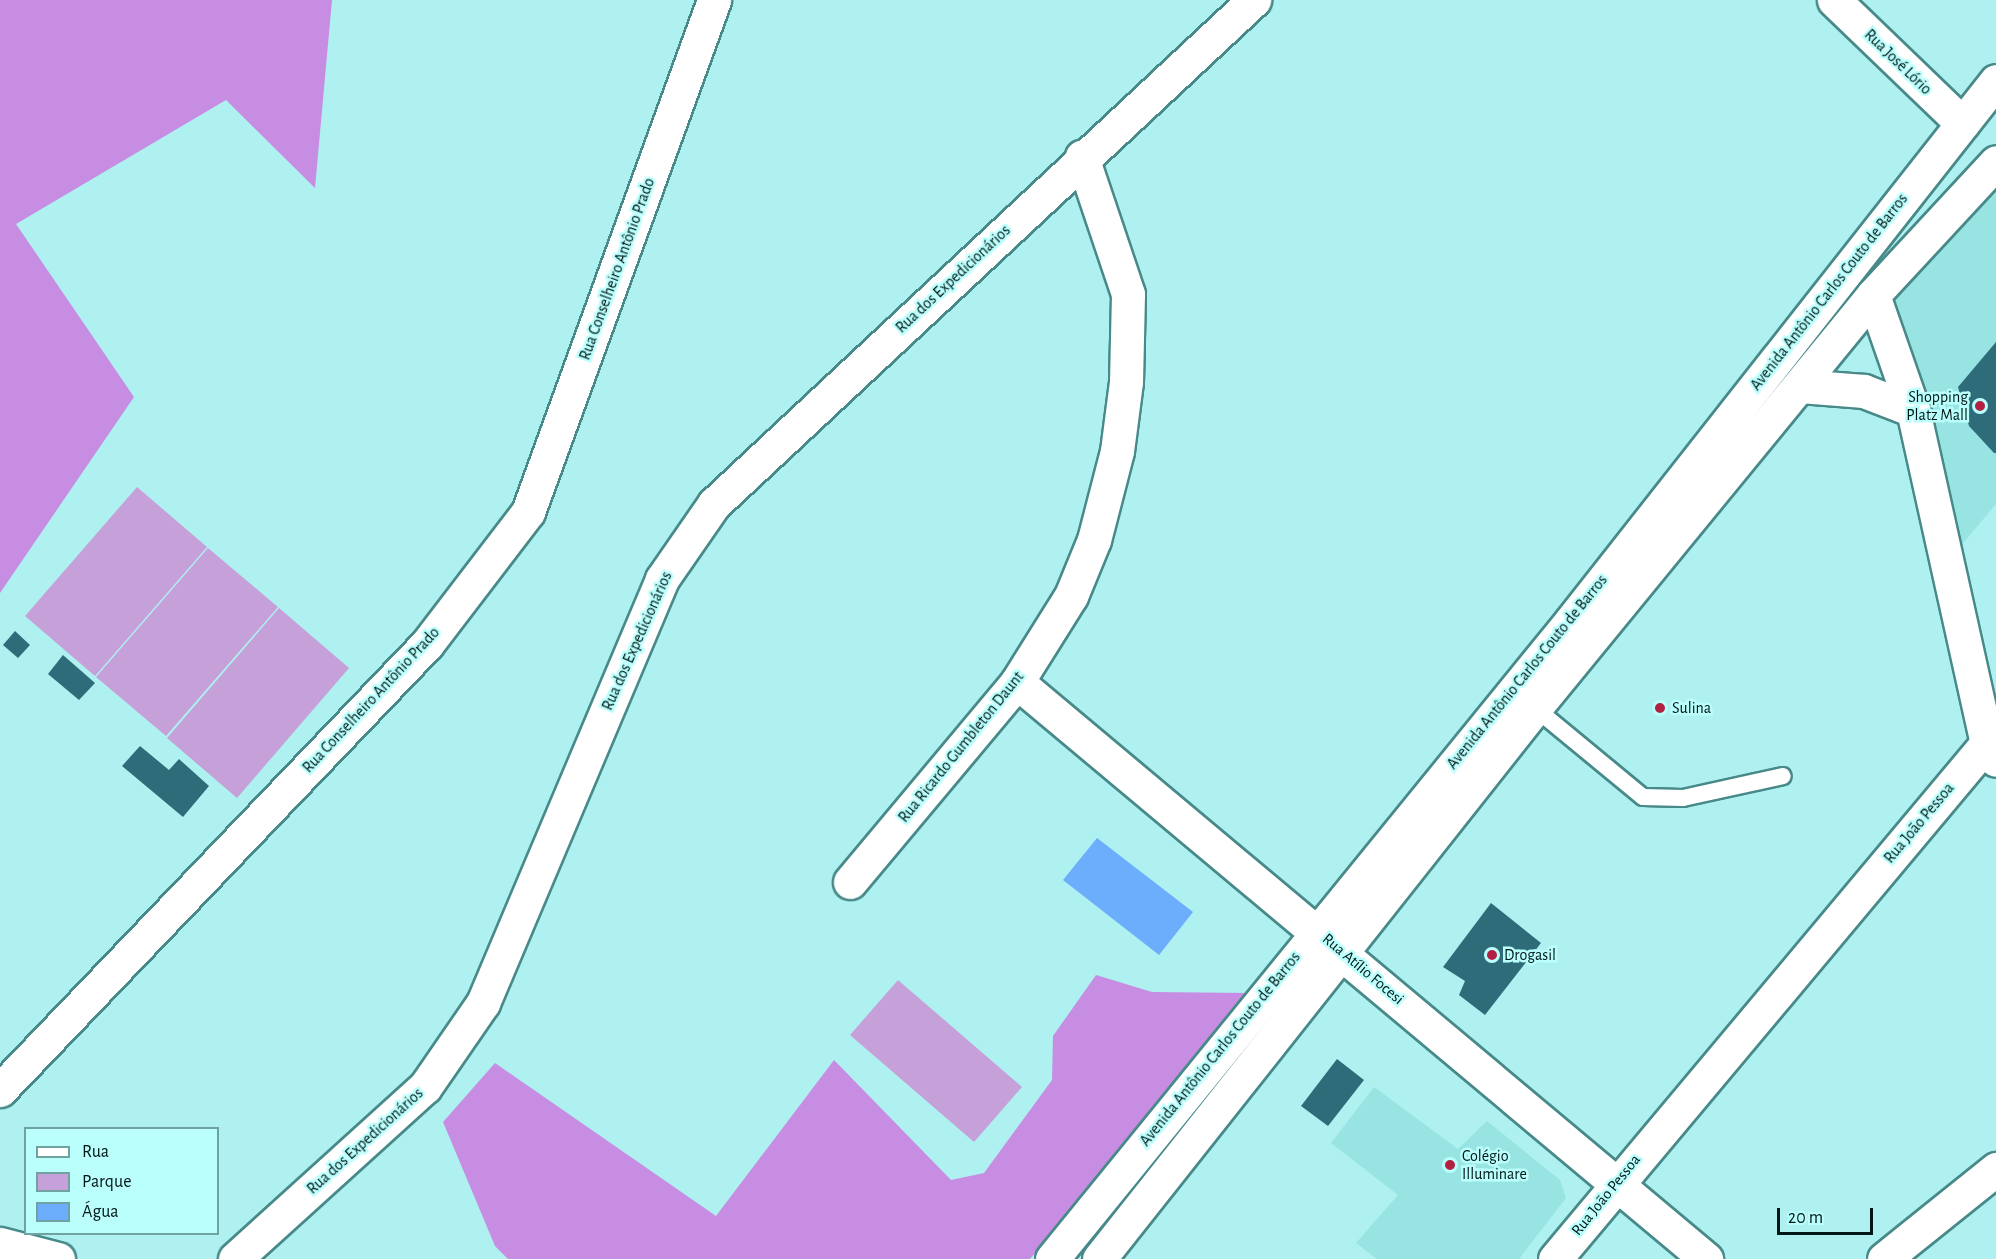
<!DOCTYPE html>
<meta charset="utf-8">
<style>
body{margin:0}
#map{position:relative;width:1996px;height:1259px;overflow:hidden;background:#aef1f0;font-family:"Alegreya Sans",sans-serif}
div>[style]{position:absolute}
.built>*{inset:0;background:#97e4e3}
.green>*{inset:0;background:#c6a0d9}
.forest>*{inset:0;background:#c78de2}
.water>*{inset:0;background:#6cadfc}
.building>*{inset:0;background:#2e6c79}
.roads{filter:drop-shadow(2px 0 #488989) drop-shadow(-2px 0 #488989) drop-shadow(0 2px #488989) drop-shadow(0 -2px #488989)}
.lane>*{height:16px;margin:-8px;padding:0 8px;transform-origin:8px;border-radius:8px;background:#fff}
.street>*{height:33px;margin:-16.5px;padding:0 16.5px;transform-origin:16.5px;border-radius:16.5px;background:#fff}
.primary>*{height:33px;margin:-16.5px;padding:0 16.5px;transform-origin:16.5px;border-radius:16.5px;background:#fff}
.dots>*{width:16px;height:16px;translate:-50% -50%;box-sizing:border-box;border:3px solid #bbfffd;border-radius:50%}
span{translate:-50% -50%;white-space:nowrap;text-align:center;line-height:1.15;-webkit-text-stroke:5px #bbfffd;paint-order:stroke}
.street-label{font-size:16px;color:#001717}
.poi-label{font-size:16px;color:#001717}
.right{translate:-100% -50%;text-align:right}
.left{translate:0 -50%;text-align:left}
.legend{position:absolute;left:24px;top:1127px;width:195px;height:108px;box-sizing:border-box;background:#bbfffd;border:2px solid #70a2a1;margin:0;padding:8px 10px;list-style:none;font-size:18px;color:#001717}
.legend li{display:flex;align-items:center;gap:12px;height:30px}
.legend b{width:30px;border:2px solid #70a2a1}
.scale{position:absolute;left:1777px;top:1208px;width:96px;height:27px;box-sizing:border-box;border:3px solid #001717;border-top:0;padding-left:8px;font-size:18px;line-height:21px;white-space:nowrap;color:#001717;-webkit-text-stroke:4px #bbfffd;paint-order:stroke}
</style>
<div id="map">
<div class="built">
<i style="clip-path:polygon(1996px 166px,1996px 504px,1959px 548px,1886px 296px)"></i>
<i style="clip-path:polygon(1374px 1087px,1458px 1149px,1487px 1121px,1560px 1180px,1566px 1198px,1519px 1259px,1377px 1259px,1356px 1243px,1398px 1195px,1331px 1143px)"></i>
</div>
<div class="green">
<i style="clip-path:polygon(137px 487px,207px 547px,95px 676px,25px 616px)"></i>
<i style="clip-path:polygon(208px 548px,278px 607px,166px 736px,96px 677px)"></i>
<i style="clip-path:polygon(279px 608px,349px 668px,237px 798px,167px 738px)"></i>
<i style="clip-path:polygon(898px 980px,1022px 1087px,974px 1142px,850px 1035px)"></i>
</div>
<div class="forest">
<i style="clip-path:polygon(0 0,332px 0,315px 188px,226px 100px,16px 224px,134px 397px,0 593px)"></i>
<i style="clip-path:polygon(1096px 975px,1152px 992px,1249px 993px,1030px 1259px,508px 1259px,495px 1246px,443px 1122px,495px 1063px,716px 1216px,834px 1060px,951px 1180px,984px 1173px,1052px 1080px,1053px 1036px)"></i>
</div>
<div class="water">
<i style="clip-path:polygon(1097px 838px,1193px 912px,1159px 955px,1063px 880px)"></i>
</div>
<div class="building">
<i style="clip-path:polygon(1996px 342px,1996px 453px,1994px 453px,1969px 426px,1958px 387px)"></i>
<i style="clip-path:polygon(15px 631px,30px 645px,18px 658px,3px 645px)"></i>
<i style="clip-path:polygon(63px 655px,95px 683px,79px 700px,48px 674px)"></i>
<i style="clip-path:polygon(140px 746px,169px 770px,179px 759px,209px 786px,183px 817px,122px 766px)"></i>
<i style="clip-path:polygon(1491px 903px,1541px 943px,1485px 1015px,1459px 995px,1465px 981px,1443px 967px)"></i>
<i style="clip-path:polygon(1337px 1059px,1364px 1080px,1328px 1126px,1301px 1106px)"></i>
</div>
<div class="roads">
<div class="lane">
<i style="left:1535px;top:708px;width:140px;rotate:39.5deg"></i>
<i style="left:1643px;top:797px;width:40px;rotate:1.4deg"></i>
<i style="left:1683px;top:798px;width:102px;rotate:-12.4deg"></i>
</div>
<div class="street">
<i style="left:1834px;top:0;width:178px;rotate:43.9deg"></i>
<i style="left:1873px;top:295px;width:122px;rotate:70.8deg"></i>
<i style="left:1913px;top:410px;width:341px;rotate:77.5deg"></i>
<i style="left:1987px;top:743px;width:19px;rotate:62deg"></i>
<i style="left:1800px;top:386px;width:64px;rotate:4.5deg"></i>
<i style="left:1864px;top:391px;width:53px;rotate:21.2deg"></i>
<i style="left:1017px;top:682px;width:899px;rotate:39.94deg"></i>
<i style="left:850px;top:882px;width:261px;rotate:-50.1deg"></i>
<i style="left:1017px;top:682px;width:102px;rotate:-57.9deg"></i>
<i style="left:1071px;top:596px;width:61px;rotate:-67.7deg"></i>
<i style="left:1094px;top:540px;width:92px;rotate:-75.5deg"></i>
<i style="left:1117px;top:451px;width:70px;rotate:-82.6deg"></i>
<i style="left:1126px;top:382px;width:88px;rotate:-88.7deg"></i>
<i style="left:1128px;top:294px;width:145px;rotate:-108.6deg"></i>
<i style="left:0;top:1090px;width:617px;rotate:-46.25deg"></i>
<i style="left:427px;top:644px;width:166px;rotate:-52.6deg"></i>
<i style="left:528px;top:512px;width:545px;rotate:-70.03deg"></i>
<i style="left:0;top:1244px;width:60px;rotate:14.5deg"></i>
<i style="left:235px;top:1259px;width:256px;rotate:-42.2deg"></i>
<i style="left:425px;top:1087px;width:102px;rotate:-55.4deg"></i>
<i style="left:483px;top:1003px;width:460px;rotate:-67.1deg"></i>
<i style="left:662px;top:579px;width:91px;rotate:-55.3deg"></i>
<i style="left:714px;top:504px;width:739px;rotate:-43.03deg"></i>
<i style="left:1555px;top:1259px;width:673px;rotate:-50.06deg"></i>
<i style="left:1884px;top:1259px;width:144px;rotate:-38.8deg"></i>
</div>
<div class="primary">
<i style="left:1052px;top:1259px;width:822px;rotate:-50.87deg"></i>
<i style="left:1571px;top:621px;width:687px;rotate:-51.8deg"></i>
<i style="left:1099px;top:1259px;width:703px;rotate:-51.65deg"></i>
<i style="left:1535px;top:708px;width:534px;rotate:-50.7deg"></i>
<i style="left:1873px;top:295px;width:181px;rotate:-47.2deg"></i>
</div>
</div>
<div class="dots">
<i style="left:1980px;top:406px;background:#b22042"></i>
<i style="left:1660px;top:708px;background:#b22042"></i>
<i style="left:1492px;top:955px;background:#b22042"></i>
<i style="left:1450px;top:1165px;background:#b22042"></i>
</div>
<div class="street-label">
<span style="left:1898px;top:62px;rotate:44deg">Rua José Lório</span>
<span style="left:617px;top:269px;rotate:-70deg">Rua Conselheiro Antônio Prado</span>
<span style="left:953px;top:279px;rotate:-43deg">Rua dos Expedicionários</span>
<span style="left:1829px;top:292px;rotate:-52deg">Avenida Antônio Carlos Couto de Barros</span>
<span style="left:637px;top:641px;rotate:-66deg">Rua dos Expedicionários</span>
<span style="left:1527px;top:672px;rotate:-51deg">Avenida Antônio Carlos Couto de Barros</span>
<span style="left:371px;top:700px;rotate:-47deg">Rua Conselheiro Antônio Prado</span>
<span style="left:961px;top:747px;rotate:-51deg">Rua Ricardo Gumbleton Daunt</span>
<span style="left:1919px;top:823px;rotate:-50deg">Rua João Pessoa</span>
<span style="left:1363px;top:969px;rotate:40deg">Rua Atílio Focesi</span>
<span style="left:1220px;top:1049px;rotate:-51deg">Avenida Antônio Carlos Couto de Barros</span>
<span style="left:365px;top:1141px;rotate:-42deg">Rua dos Expedicionários</span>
<span style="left:1606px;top:1195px;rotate:-51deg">Rua João Pessoa</span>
</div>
<div class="poi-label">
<span class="right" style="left:1968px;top:406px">Shopping<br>Platz Mall</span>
<span class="left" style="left:1672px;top:708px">Sulina</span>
<span class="left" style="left:1504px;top:955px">Drogasil</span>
<span class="left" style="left:1462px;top:1165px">Colégio<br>Illuminare</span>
</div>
<ul class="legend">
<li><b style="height:8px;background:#fff"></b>Rua</li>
<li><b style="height:16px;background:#c6a0d9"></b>Parque</li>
<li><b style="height:16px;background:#6cadfc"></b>Água</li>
</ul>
<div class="scale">20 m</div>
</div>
